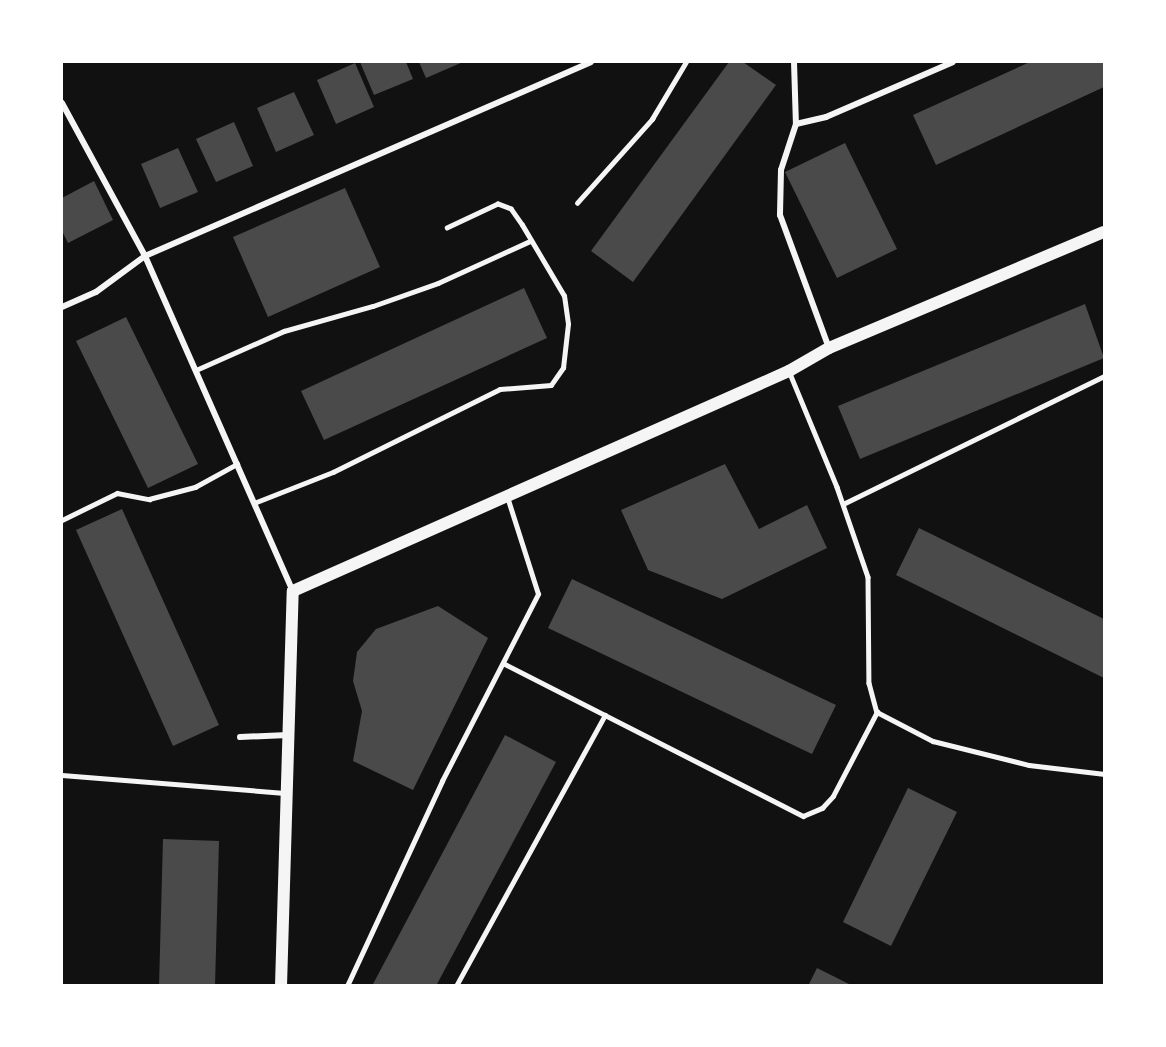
<!DOCTYPE html>
<style>
body{margin:0}
#map{position:relative;width:1166px;height:1047px;overflow:hidden;background:#111;font-family:Roboto,sans-serif}
div>[style]{position:absolute}
.building>*{inset:0;background:#4a4a4a}
.service>*{height:4.5px;margin:-2.25px;padding:0 2.25px;transform-origin:2.25px;border-radius:2.25px;background:#f5f5f5}
.minor>*{height:6px;margin:-3px;padding:0 3px;transform-origin:3px;border-radius:3px;background:#f5f5f5}
.secondary>*{height:12px;margin:-6px;padding:0 6px;transform-origin:6px;border-radius:6px;background:#f5f5f5}
span{translate:-50% -50%;white-space:nowrap;text-align:center;line-height:1.15;-webkit-text-stroke:4.5px #fff;paint-order:stroke}
.frame{position:absolute;inset:0;border:63px solid #fff;pointer-events:none}
</style>
<div id="map">
<div class="building">
<i style="clip-path:polygon(360px 62px,406px 62px,413px 79px,374px 95px)"></i>
<i style="clip-path:polygon(419px 62px,463px 62px,426px 78px)"></i>
<i style="clip-path:polygon(729px 62px,743px 62px,776px 85px,633px 282px,591px 251px)"></i>
<i style="clip-path:polygon(1030px 62px,1104px 62px,1104px 87px,936px 165px,913px 115px)"></i>
<i style="clip-path:polygon(355px 63px,374px 107px,336px 124px,317px 80px)"></i>
<i style="clip-path:polygon(294px 92px,314px 135px,276px 152px,257px 108px)"></i>
<i style="clip-path:polygon(234px 122px,253px 166px,216px 182px,196px 139px)"></i>
<i style="clip-path:polygon(845px 143px,897px 249px,837px 278px,785px 172px)"></i>
<i style="clip-path:polygon(178px 148px,198px 192px,160px 208px,141px 164px)"></i>
<i style="clip-path:polygon(94px 181px,113px 220px,68px 243px,62px 231px,62px 198px)"></i>
<i style="clip-path:polygon(345px 188px,380px 267px,268px 317px,233px 237px)"></i>
<i style="clip-path:polygon(524px 288px,547px 338px,324px 440px,301px 391px)"></i>
<i style="clip-path:polygon(1085px 304px,1104px 358px,860px 459px,838px 406px)"></i>
<i style="clip-path:polygon(126px 317px,198px 464px,148px 488px,76px 341px)"></i>
<i style="clip-path:polygon(725px 464px,759px 529px,807px 505px,827px 548px,722px 599px,648px 570px,621px 510px)"></i>
<i style="clip-path:polygon(122px 509px,219px 725px,173px 746px,76px 530px)"></i>
<i style="clip-path:polygon(919px 528px,1104px 619px,1104px 678px,896px 575px)"></i>
<i style="clip-path:polygon(572px 579px,836px 705px,812px 754px,548px 628px)"></i>
<i style="clip-path:polygon(438px 606px,488px 638px,413px 790px,353px 761px,362px 711px,353px 681px,357px 652px,376px 629px)"></i>
<i style="clip-path:polygon(505px 735px,556px 762px,436px 986px,372px 986px)"></i>
<i style="clip-path:polygon(908px 788px,957px 812px,891px 946px,843px 922px)"></i>
<i style="clip-path:polygon(163px 839px,219px 841px,215px 986px,159px 986px)"></i>
<i style="clip-path:polygon(817px 968px,853px 986px,808px 986px)"></i>
</div>
<div class="service">
<i style="left:577px;top:203px;width:113px;rotate:-48.2deg"></i>
<i style="left:652px;top:119px;width:66px;rotate:-59.2deg"></i>
<i style="left:196px;top:370px;width:96px;rotate:-23.9deg"></i>
<i style="left:284px;top:331px;width:92px;rotate:-15.7deg"></i>
<i style="left:373px;top:306px;width:69px;rotate:-19.5deg"></i>
<i style="left:438px;top:283px;width:101px;rotate:-24.5deg"></i>
<i style="left:789px;top:371px;width:126px;rotate:67.5deg"></i>
<i style="left:837px;top:487px;width:95px;rotate:71deg"></i>
<i style="left:868px;top:577px;width:106px;rotate:89.5deg"></i>
<i style="left:869px;top:683px;width:30px;rotate:75deg"></i>
<i style="left:877px;top:712px;width:63px;rotate:27.4deg"></i>
<i style="left:933px;top:741px;width:99px;rotate:14deg"></i>
<i style="left:1029px;top:765px;width:76px;rotate:6.8deg"></i>
<i style="left:254px;top:503px;width:85px;rotate:-21.4deg"></i>
<i style="left:333px;top:472px;width:186px;rotate:-26.4deg"></i>
<i style="left:500px;top:389px;width:51px;rotate:-4.5deg"></i>
<i style="left:551px;top:385px;width:21px;rotate:-55deg"></i>
<i style="left:563px;top:368px;width:44px;rotate:-83.5deg"></i>
<i style="left:568px;top:324px;width:28px;rotate:-98deg"></i>
<i style="left:564px;top:296px;width:82px;rotate:-120.6deg"></i>
<i style="left:522px;top:225px;width:19px;rotate:-125deg"></i>
<i style="left:511px;top:209px;width:14px;rotate:-159deg"></i>
<i style="left:498px;top:204px;width:56px;rotate:154.8deg"></i>
<i style="left:843px;top:504px;width:291px;rotate:-26.1deg"></i>
<i style="left:62px;top:520px;width:61px;rotate:-26.1deg"></i>
<i style="left:117px;top:493px;width:33px;rotate:11deg"></i>
<i style="left:149px;top:499px;width:48px;rotate:-14.6deg"></i>
<i style="left:195px;top:487px;width:48px;rotate:-28.7deg"></i>
<i style="left:503px;top:663px;width:337px;rotate:27deg"></i>
<i style="left:803px;top:816px;width:21px;rotate:-23deg"></i>
<i style="left:822px;top:808px;width:16px;rotate:-47deg"></i>
<i style="left:833px;top:796px;width:95px;rotate:-62.4deg"></i>
<i style="left:62px;top:775px;width:223px;rotate:4.6deg"></i>
<i style="left:347px;top:986px;width:226px;rotate:-65.1deg"></i>
<i style="left:442px;top:781px;width:210px;rotate:-62.8deg"></i>
<i style="left:538px;top:594px;width:102px;rotate:-107.7deg"></i>
<i style="left:456px;top:986px;width:309px;rotate:-61.2deg"></i>
</div>
<div class="minor">
<i style="left:794px;top:62px;width:62px;rotate:88.2deg"></i>
<i style="left:796px;top:124px;width:48px;rotate:108.1deg"></i>
<i style="left:781px;top:170px;width:45px;rotate:91.3deg"></i>
<i style="left:780px;top:215px;width:142px;rotate:69.8deg"></i>
<i style="left:62px;top:103px;width:174px;rotate:61.5deg"></i>
<i style="left:145px;top:256px;width:366px;rotate:66.2deg"></i>
<i style="left:796px;top:124px;width:31px;rotate:-13deg"></i>
<i style="left:826px;top:117px;width:138px;rotate:-23.4deg"></i>
<i style="left:62px;top:307px;width:37px;rotate:-24deg"></i>
<i style="left:96px;top:292px;width:61px;rotate:-36.3deg"></i>
<i style="left:145px;top:256px;width:486px;rotate:-23.5deg"></i>
<i style="left:240px;top:737px;width:48px;rotate:-2.4deg"></i>
</div>
<div class="secondary">
<i style="left:281px;top:986px;width:395px;rotate:-88.3deg"></i>
<i style="left:293px;top:591px;width:543px;rotate:-23.92deg"></i>
<i style="left:789px;top:371px;width:46px;rotate:-29.9deg"></i>
<i style="left:829px;top:348px;width:298px;rotate:-22.9deg"></i>
</div>
<div class="frame"></div>
</div>
